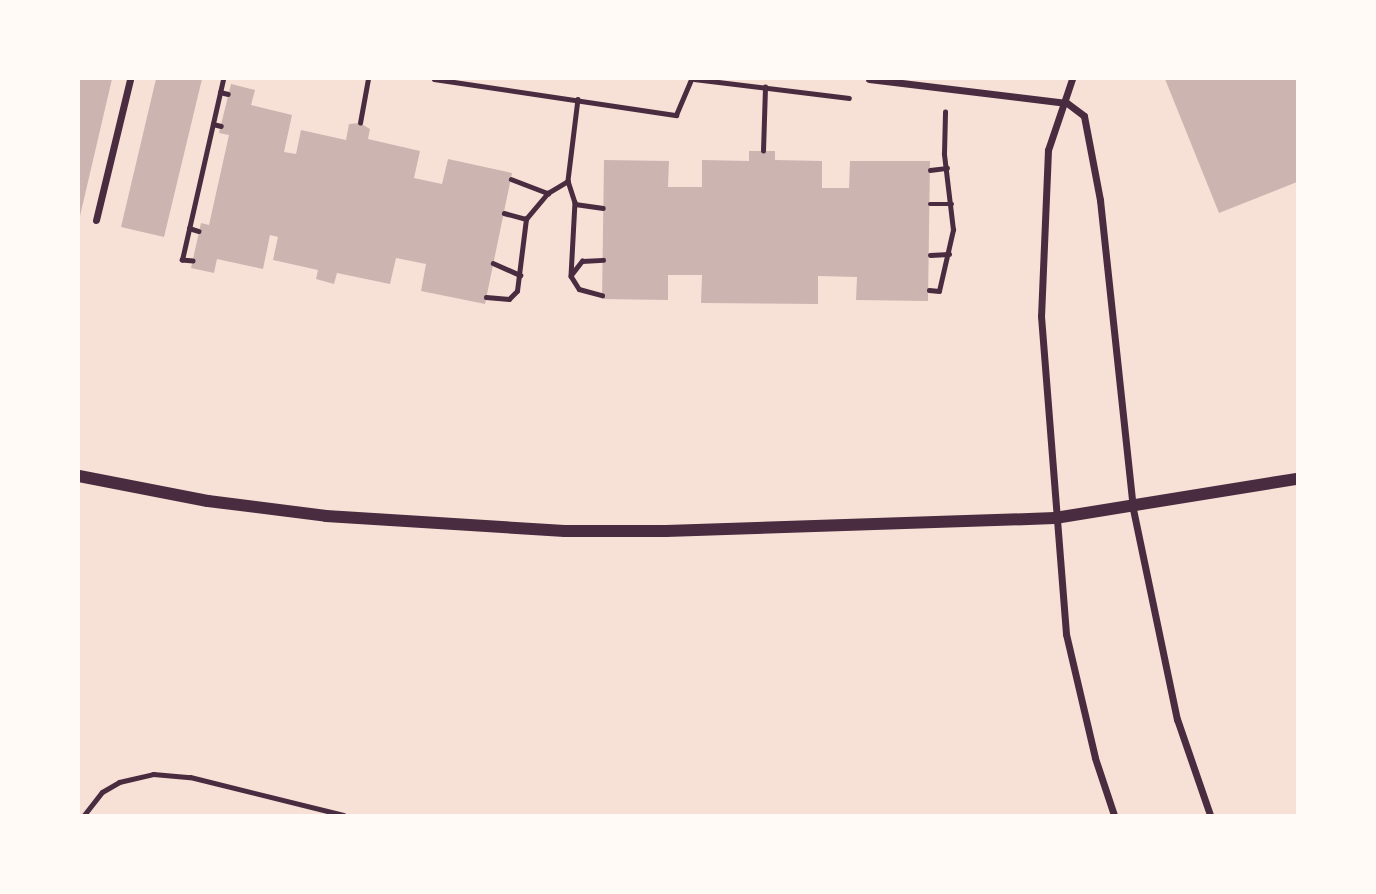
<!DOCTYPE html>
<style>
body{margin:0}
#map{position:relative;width:1376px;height:894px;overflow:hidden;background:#f7e1d7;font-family:Arial,sans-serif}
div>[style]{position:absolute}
.building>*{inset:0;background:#ccb4b1}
.path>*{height:4.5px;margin:-2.25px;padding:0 2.25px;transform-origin:2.25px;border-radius:2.25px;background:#4a2c40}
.service>*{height:5px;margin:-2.5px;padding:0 2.5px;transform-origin:2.5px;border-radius:2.5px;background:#4a2c40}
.minor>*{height:7px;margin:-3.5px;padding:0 3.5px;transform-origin:3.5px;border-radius:3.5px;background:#4a2c40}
.tertiary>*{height:12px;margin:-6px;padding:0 6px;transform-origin:6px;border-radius:6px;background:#4a2c40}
span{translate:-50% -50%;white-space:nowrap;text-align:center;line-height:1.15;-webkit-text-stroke:6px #fffaf5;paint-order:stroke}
.frame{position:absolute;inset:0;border:80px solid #fffaf5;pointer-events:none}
</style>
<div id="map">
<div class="building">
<i style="clip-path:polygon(79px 79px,112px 79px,80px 216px,79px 215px)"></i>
<i style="clip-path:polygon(156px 79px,202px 79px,164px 237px,121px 227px)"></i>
<i style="clip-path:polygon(1165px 79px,1297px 79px,1297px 182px,1219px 213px)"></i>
<i style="clip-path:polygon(231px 84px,255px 90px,251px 105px,292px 115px,284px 152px,296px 154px,301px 130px,346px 140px,349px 124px,360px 123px,370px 129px,368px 139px,420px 151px,414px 178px,442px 184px,448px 159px,512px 173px,485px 304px,421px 291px,426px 264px,396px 258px,390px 284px,337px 273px,334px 284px,316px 279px,318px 270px,273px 260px,278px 237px,270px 235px,263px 269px,217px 259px,214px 273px,191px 268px,201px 223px,209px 225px,229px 135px,219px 133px)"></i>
<i style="clip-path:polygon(749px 151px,775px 151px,775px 160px,822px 161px,822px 188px,849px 188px,850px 161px,930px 161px,928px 301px,856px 300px,857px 277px,818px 276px,818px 304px,701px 303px,702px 275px,668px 275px,668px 300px,602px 299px,604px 160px,669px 161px,668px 187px,702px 187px,702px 160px,749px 161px)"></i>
</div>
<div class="path">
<i style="left:434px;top:79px;width:245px;rotate:8.5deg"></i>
<i style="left:676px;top:115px;width:39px;rotate:-67deg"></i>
<i style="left:694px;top:79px;width:156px;rotate:7deg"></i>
<i style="left:220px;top:92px;width:8px;rotate:14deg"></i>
<i style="left:578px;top:99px;width:83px;rotate:97deg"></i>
<i style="left:568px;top:181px;width:22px;rotate:72deg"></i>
<i style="left:575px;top:202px;width:74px;rotate:93.1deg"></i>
<i style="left:571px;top:276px;width:15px;rotate:58deg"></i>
<i style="left:579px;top:289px;width:24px;rotate:15deg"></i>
<i style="left:360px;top:123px;width:45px;rotate:-79.7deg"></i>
<i style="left:213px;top:124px;width:8px;rotate:14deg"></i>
<i style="left:763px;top:151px;width:64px;rotate:-88.2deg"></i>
<i style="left:930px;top:170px;width:17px;rotate:-7deg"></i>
<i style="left:511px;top:179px;width:40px;rotate:21deg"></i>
<i style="left:575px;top:204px;width:28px;rotate:8deg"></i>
<i style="left:930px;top:204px;width:22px"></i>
<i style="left:504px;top:213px;width:23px;rotate:15deg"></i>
<i style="left:189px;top:228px;width:10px;rotate:17deg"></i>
<i style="left:930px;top:255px;width:19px;rotate:-3deg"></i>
<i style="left:193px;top:261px;width:11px;rotate:-175deg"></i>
<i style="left:182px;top:260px;width:186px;rotate:-77.2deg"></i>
<i style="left:493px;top:263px;width:30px;rotate:24deg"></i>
<i style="left:571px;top:275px;width:18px;rotate:-52deg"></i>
<i style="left:582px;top:261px;width:21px;rotate:-3deg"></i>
<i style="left:929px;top:290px;width:10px;rotate:6deg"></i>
<i style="left:939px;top:291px;width:63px;rotate:-77.1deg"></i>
<i style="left:953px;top:230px;width:77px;rotate:-96.8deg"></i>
<i style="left:944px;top:154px;width:42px;rotate:-88.6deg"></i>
<i style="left:486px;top:297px;width:23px;rotate:5deg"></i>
<i style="left:509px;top:299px;width:11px;rotate:-45deg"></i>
<i style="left:517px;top:291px;width:73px;rotate:-82.9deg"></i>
<i style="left:526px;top:219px;width:34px;rotate:-50deg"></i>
<i style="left:548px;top:193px;width:23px;rotate:-31deg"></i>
</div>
<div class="service">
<i style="left:84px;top:815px;width:29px;rotate:-52deg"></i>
<i style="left:102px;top:792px;width:20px;rotate:-30deg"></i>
<i style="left:119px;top:782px;width:35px;rotate:-13deg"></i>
<i style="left:153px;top:774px;width:37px;rotate:5deg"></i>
<i style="left:190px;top:777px;width:158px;rotate:13.9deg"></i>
</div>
<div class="minor">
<i style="left:869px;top:79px;width:199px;rotate:6.9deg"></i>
<i style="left:1072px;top:79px;width:75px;rotate:108.7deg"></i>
<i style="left:1048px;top:150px;width:166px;rotate:92.4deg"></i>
<i style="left:1041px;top:316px;width:319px;rotate:85.5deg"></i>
<i style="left:1066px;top:634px;width:127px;rotate:76.8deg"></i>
<i style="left:1095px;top:758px;width:60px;rotate:71.6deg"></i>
<i style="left:1067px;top:103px;width:21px;rotate:37deg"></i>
<i style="left:1084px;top:116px;width:86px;rotate:79.2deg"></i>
<i style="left:1100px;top:200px;width:311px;rotate:83.9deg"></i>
<i style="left:1133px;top:509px;width:215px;rotate:78.2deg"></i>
<i style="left:1177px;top:719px;width:102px;rotate:71deg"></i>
<i style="left:96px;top:220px;width:145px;rotate:-76.4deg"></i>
</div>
<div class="tertiary">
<i style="left:79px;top:476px;width:131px;rotate:11deg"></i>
<i style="left:208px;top:501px;width:119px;rotate:7.2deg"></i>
<i style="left:326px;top:516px;width:239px;rotate:3.6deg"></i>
<i style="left:565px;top:531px;width:101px"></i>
<i style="left:666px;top:531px;width:389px;rotate:-1.9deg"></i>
<i style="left:1055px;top:518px;width:245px;rotate:-9.2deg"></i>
</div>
<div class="frame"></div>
</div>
